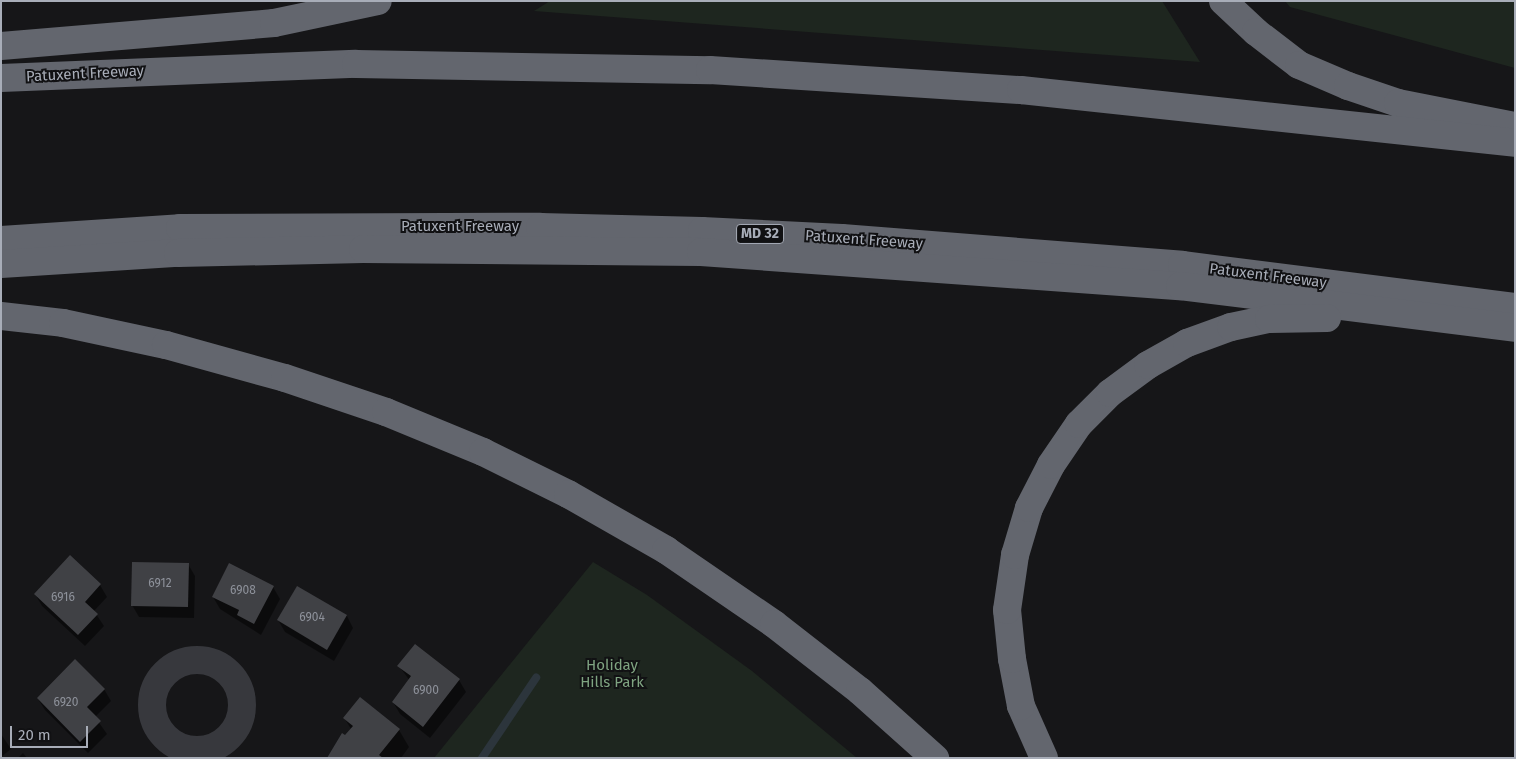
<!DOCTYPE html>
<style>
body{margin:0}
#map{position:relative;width:1516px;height:759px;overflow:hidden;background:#161618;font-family:"Fira Sans",sans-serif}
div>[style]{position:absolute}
.green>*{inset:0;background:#1e261f}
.shadow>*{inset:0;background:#0007}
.stream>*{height:8px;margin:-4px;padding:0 4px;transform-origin:4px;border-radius:4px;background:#2c353c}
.building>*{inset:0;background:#404145}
.minor>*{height:28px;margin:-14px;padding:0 14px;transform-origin:14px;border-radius:14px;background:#37383d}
.minor>.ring{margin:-14px;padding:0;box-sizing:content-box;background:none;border:28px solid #37383d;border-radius:50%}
.highway>*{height:28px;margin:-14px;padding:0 14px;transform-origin:14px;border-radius:14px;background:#63666e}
span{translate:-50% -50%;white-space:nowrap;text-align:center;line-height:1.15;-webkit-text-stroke:4px #111113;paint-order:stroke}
.number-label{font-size:12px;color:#8e929b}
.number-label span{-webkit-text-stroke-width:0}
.shield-label span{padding:1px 4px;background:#111113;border:1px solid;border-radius:4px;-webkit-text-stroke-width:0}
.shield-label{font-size:14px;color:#a8adb8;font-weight:700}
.street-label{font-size:15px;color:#a8adb8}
.park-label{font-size:15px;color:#7fa381}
.frame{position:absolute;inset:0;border:2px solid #a8adb8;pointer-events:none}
.scale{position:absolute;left:10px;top:726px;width:78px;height:22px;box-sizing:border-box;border:2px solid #a8adb8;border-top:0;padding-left:6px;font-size:15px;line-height:18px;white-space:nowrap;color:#a8adb8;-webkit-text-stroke:4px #111113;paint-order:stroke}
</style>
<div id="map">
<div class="green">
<i style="clip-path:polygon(550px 1px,1162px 1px,1200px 62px,534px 11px)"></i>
<i style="clip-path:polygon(1285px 1px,1515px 1px,1515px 68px,1290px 7px)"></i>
<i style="clip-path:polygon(593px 562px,647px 595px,752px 671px,857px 758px,434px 758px)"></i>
</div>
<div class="shadow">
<i style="clip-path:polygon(188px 564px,195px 576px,194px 618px,139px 617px,132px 605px)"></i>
<i style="clip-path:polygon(100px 585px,107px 597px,94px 611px,104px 626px,85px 646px,42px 606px,35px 594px)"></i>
<i style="clip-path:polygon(273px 587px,280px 599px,261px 635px,220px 609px,213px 597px)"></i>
<i style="clip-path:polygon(297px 587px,347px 616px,353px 628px,334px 661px,285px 632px,278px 620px)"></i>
<i style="clip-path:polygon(415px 645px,459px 680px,466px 692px,430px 738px,400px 714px,393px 702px,410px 681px,399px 666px)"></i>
<i style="clip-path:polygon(104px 689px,111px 701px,95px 717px,107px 734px,88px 753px,45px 710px,38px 699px)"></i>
<i style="clip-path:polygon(345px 719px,399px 730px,409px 747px,401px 758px,328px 758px,351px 729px)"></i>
<i style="clip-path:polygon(1px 734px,11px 749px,1px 757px)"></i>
<i style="clip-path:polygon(23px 753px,27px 758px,18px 758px)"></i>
</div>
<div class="stream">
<i style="left:482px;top:758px;width:97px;rotate:-56deg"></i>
</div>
<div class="building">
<i style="clip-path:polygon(70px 555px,101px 584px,85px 602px,98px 614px,78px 635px,34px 594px)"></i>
<i style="clip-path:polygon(132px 562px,189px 563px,188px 607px,131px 606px)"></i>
<i style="clip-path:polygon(229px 563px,274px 586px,254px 624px,237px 615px,239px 610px,212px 597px)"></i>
<i style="clip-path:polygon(297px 586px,347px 615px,327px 650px,277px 620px)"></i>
<i style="clip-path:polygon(415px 644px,460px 679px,423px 727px,392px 702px,411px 676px,397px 666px)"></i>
<i style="clip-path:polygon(75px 659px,105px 689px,87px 707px,101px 721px,80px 742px,37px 698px)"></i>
<i style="clip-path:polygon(360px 697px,400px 729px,379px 755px,383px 758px,327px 758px,342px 733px,345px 735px,353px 726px,343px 718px)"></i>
</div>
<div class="minor">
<i class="ring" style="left:152px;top:660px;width:62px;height:62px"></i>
</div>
<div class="highway">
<i style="left:1223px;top:1px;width:45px;rotate:43.2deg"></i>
<i style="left:1256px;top:32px;width:54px;rotate:37.5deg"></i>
<i style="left:1299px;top:65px;width:53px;rotate:23.2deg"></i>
<i style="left:1348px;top:86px;width:53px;rotate:18.8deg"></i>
<i style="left:1398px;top:103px;width:119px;rotate:11.1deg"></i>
<i style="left:1px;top:46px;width:274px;rotate:-4.8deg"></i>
<i style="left:274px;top:23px;width:106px;rotate:-11.9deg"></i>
<i style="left:1px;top:78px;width:355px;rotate:-2.3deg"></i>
<i style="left:356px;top:64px;width:354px;rotate:1deg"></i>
<i style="left:710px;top:70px;width:312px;rotate:3.7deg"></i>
<i style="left:1021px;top:90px;width:497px;rotate:6.1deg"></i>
<i style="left:1px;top:240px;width:179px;rotate:-3.8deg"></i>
<i style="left:180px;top:228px;width:360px;rotate:-0.2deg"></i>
<i style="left:540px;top:227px;width:162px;rotate:1.4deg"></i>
<i style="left:702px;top:231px;width:140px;rotate:2.9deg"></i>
<i style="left:842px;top:238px;width:341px;rotate:4.5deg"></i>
<i style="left:1182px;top:265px;width:336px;rotate:7.2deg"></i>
<i style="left:1px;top:264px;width:177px;rotate:-3.6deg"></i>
<i style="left:178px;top:253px;width:185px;rotate:-1.2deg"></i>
<i style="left:363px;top:249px;width:338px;rotate:0.5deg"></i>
<i style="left:701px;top:252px;width:480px;rotate:4.1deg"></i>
<i style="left:1180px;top:286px;width:338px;rotate:7.1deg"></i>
<i style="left:1px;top:316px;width:62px;rotate:6.4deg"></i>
<i style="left:63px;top:323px;width:105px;rotate:12.1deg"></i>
<i style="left:166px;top:345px;width:123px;rotate:15.5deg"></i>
<i style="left:285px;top:378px;width:107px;rotate:18.6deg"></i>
<i style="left:386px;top:412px;width:105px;rotate:22.4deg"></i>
<i style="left:483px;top:452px;width:95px;rotate:26.3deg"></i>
<i style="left:568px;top:494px;width:113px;rotate:29.7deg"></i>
<i style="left:666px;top:550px;width:131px;rotate:34.4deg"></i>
<i style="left:774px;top:624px;width:109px;rotate:37.9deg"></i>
<i style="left:860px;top:691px;width:101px;rotate:41.8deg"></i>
<i style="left:1044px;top:758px;width:57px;rotate:-113.9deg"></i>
<i style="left:1021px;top:706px;width:48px;rotate:-100.8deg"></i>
<i style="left:1012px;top:659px;width:49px;rotate:-95.8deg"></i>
<i style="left:1007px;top:610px;width:56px;rotate:-81.7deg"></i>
<i style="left:1015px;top:555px;width:49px;rotate:-73.4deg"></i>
<i style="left:1029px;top:508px;width:48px;rotate:-62.9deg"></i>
<i style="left:1051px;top:465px;width:50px;rotate:-55.7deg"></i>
<i style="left:1079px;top:424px;width:44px;rotate:-45deg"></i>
<i style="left:1110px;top:393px;width:47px;rotate:-36.4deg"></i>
<i style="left:1148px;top:365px;width:45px;rotate:-29.4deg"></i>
<i style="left:1187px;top:343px;width:47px;rotate:-20deg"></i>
<i style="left:1231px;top:327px;width:39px;rotate:-12deg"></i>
<i style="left:1269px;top:319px;width:58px;rotate:-1deg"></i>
</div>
<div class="number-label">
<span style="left:160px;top:584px">6912</span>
<span style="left:243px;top:591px">6908</span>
<span style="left:63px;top:598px">6916</span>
<span style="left:312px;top:618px">6904</span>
<span style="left:426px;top:691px">6900</span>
<span style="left:66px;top:703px">6920</span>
</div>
<div class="shield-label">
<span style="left:760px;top:234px">MD 32</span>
</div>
<div class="street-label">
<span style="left:85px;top:74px;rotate:-3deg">Patuxent Freeway</span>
<span style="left:460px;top:227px">Patuxent Freeway</span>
<span style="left:864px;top:240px;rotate:4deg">Patuxent Freeway</span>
<span style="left:1268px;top:276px;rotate:7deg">Patuxent Freeway</span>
</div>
<div class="park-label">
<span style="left:612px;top:674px">Holiday<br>Hills Park</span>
</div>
<div class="frame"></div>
<div class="scale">20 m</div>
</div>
